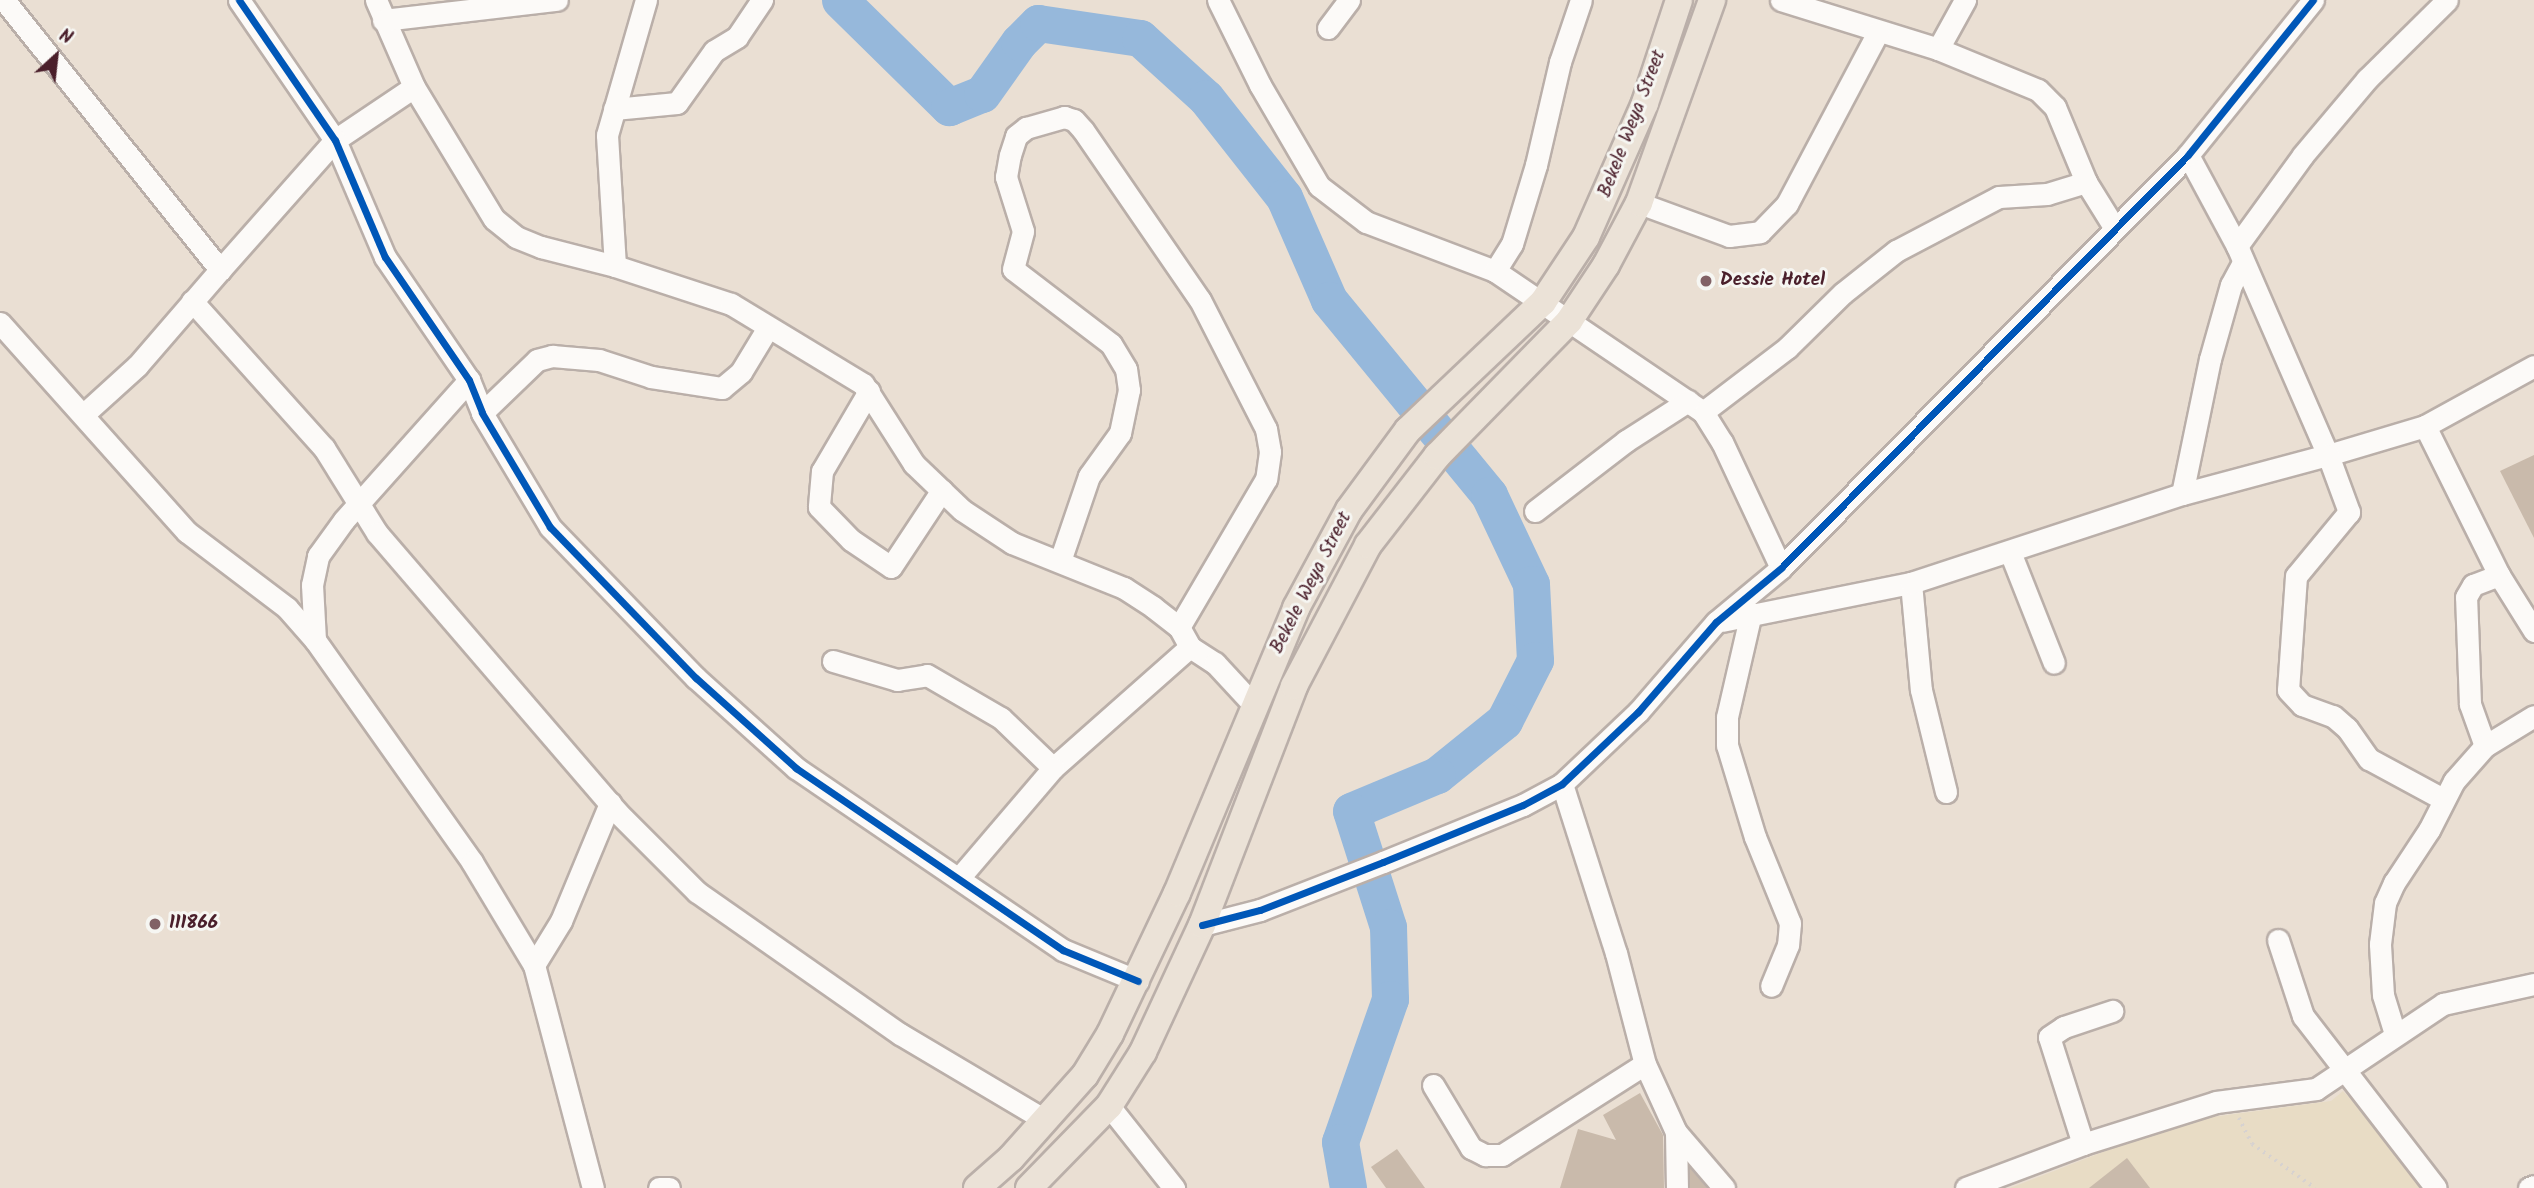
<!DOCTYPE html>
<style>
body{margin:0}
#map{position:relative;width:2534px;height:1188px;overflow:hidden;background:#eadfd3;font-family:Kalam,sans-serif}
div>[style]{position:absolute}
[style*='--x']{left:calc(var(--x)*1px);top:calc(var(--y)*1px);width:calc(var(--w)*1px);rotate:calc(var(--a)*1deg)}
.built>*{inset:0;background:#e8dcc5}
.river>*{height:37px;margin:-18.5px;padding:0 18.5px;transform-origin:18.5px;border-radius:18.5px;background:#96b8db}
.building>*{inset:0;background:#c9baab}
.path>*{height:3.5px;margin-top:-1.75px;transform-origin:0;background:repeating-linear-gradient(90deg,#d7d2d0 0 2px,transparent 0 7px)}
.roads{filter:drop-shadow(2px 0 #baafa9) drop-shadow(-2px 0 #baafa9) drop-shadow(0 2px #baafa9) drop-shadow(0 -2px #baafa9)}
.minor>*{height:21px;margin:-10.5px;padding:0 10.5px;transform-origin:10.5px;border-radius:10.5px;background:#fcfaf8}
.major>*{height:26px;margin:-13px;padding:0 13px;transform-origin:13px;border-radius:13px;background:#ebe2d7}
.cycleway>*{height:7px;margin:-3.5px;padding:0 3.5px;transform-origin:3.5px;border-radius:3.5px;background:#0057b8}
.dots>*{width:19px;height:19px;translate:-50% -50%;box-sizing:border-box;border:4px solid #f6f6f2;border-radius:50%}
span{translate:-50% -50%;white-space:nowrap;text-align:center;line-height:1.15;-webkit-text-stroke:6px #f6f6f2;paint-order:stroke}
.street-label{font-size:19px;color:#4a1f2b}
.poi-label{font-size:19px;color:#4a1f2b;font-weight:700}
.left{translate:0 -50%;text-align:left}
.north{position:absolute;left:21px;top:21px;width:70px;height:70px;-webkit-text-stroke:5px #f6f6f2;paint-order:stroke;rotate:27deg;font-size:19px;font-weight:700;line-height:28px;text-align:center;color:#4a1f2b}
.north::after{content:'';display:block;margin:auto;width:24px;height:32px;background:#4a1f2b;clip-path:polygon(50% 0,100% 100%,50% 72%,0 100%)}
</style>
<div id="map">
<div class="built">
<div style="clip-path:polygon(2343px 1091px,2383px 1135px,2422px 1188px,2010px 1188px,2183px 1121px,2331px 1101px)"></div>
</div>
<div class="river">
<div style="--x:840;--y:0;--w:153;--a:44.5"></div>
<div style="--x:949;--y:107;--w:35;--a:-22"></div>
<div style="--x:982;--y:94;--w:64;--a:-54.6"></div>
<div style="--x:1019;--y:42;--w:27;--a:-45"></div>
<div style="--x:1038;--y:23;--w:103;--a:8.4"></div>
<div style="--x:1140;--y:38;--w:89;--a:42.3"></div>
<div style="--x:1206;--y:98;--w:126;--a:51.8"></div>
<div style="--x:1284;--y:197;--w:112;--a:66.4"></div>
<div style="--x:1329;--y:300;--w:252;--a:50.6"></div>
<div style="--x:1489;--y:495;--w:98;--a:64.7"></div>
<div style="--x:1531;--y:584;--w:76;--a:87"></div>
<div style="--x:1535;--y:660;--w:68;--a:116.9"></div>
<div style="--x:1504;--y:721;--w:86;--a:141.1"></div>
<div style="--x:1437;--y:775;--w:93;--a:157.3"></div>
<div style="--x:1351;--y:811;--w:122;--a:72.3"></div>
<div style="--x:1388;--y:927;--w:72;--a:88.4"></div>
<div style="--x:1390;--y:999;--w:151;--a:109.3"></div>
<div style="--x:1340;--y:1142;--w:47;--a:80.1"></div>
</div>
<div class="building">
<div style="clip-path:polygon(2534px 455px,2534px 538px,2500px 471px)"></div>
<div style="clip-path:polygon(1640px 1093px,1663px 1135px,1664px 1188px,1560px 1188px,1578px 1129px,1616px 1140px,1603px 1115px)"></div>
<div style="clip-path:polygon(1397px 1149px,1425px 1188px,1386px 1188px,1371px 1167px)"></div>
<div style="clip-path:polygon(2127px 1158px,2150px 1188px,2089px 1188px)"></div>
<div style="clip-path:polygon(1690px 1168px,1707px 1188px,1690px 1188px)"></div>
</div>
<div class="path">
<div style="--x:2239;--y:1118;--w:29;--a:63"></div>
<div style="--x:2252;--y:1144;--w:77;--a:34.9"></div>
</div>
<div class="roads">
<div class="minor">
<div style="--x:4;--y:0;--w:346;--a:51.3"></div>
<div style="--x:220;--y:270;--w:174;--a:-48.5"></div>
<div style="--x:335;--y:140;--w:95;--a:-33.9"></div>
<div style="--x:239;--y:0;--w:170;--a:55.6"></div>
<div style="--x:335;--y:140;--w:127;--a:66.9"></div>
<div style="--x:385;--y:257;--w:149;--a:55.7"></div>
<div style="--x:469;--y:380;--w:35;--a:68"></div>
<div style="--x:482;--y:413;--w:133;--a:59.2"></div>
<div style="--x:550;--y:527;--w:210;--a:46"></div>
<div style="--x:696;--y:678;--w:135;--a:42"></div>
<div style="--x:796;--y:768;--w:323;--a:34.3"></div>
<div style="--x:1063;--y:950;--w:81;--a:22.5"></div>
<div style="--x:376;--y:0;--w:95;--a:66.4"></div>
<div style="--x:414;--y:87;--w:154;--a:58.8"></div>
<div style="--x:494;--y:219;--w:28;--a:39"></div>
<div style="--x:516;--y:237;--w:27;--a:22"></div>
<div style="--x:541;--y:247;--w:76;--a:14.4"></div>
<div style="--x:615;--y:266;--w:122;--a:18.1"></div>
<div style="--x:731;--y:304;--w:154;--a:31.2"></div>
<div style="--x:863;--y:384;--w:95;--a:57.5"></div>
<div style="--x:914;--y:464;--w:66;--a:43.8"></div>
<div style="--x:962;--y:510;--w:60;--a:33.4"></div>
<div style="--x:1012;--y:543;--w:121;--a:21.9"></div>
<div style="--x:1124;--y:588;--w:35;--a:33"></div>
<div style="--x:1153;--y:607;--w:33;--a:38"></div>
<div style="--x:1179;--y:627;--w:23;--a:61"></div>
<div style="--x:1190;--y:647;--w:30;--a:33"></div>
<div style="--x:1215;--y:663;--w:56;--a:47.2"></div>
<div style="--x:1218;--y:0;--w:95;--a:63.7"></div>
<div style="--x:1260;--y:85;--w:117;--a:59.7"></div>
<div style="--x:1319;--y:186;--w:59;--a:37.5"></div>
<div style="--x:1366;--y:222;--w:138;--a:20.8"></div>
<div style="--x:1495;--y:271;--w:251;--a:34.1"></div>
<div style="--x:1703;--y:412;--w:36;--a:58"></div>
<div style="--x:1722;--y:442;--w:139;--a:64.9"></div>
<div style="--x:1781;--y:0;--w:164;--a:17.3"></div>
<div style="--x:1938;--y:49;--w:108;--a:22.3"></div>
<div style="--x:2038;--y:90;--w:24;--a:45"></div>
<div style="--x:2055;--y:107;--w:81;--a:67.5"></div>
<div style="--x:2086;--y:182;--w:53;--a:58.1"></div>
<div style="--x:383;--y:20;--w:175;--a:-6.6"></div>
<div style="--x:1328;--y:28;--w:35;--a:-53"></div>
<div style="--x:1938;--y:49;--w:56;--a:-61.1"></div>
<div style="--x:614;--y:109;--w:63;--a:-5.4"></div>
<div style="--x:677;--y:103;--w:64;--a:-54.6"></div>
<div style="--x:714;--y:51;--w:27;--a:-31"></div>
<div style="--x:737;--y:37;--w:45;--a:-56"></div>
<div style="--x:2188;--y:155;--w:103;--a:61.7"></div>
<div style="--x:2237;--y:246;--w:228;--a:66.5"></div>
<div style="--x:2328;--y:455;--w:101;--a:-16.6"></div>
<div style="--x:2425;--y:426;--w:166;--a:63.6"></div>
<div style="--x:2499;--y:575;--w:66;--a:58"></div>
<div style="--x:1639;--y:203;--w:96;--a:20.1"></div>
<div style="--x:1729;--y:236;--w:31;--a:-7"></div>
<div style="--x:1760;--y:232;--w:39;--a:-46"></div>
<div style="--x:1787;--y:204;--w:195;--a:-62.1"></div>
<div style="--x:2237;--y:246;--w:112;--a:-54"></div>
<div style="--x:2303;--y:155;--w:99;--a:-49.9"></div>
<div style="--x:2367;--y:79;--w:112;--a:-44.6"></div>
<div style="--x:615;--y:266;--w:131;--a:-93.5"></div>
<div style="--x:607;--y:135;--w:141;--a:-73.9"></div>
<div style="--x:1495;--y:271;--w:32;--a:-58"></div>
<div style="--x:1512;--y:244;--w:83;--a:-73.1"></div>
<div style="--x:1536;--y:165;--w:106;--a:-76.9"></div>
<div style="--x:1560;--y:62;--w:65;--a:-71.3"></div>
<div style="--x:192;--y:301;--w:198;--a:48.1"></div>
<div style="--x:324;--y:448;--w:100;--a:58.1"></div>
<div style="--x:377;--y:533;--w:368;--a:49.3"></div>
<div style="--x:617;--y:812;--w:113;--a:45"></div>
<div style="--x:697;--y:892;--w:248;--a:35"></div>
<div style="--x:900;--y:1034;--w:169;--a:30.7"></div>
<div style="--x:0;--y:323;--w:280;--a:48.2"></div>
<div style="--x:187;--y:532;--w:126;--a:37.2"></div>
<div style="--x:287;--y:608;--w:43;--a:48.8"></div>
<div style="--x:315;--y:640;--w:272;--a:54.7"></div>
<div style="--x:472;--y:862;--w:120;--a:59"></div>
<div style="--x:534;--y:965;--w:231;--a:75.2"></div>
<div style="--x:869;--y:391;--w:93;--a:120.4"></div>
<div style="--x:822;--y:471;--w:36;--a:95"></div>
<div style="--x:819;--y:507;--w:46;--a:45.9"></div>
<div style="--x:851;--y:540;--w:48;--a:34"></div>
<div style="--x:891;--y:567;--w:92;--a:-56.5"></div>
<div style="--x:1703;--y:412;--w:106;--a:-37.3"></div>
<div style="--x:1787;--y:348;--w:78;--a:-44.5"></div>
<div style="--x:1843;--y:293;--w:68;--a:-38.4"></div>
<div style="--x:1896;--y:251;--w:116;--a:-27.7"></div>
<div style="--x:1999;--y:197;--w:48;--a:-3.6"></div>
<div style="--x:2047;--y:194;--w:41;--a:-17.1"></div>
<div style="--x:482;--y:413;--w:76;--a:-43.9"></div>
<div style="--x:537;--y:360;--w:16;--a:-15"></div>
<div style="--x:552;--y:356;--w:47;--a:4.9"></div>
<div style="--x:599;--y:360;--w:55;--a:18.1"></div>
<div style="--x:651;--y:377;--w:72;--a:8.8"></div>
<div style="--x:722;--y:388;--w:25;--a:-40"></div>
<div style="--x:741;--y:372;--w:50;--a:-58.8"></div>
<div style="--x:84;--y:414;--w:72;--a:-42.2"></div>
<div style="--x:137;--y:366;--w:127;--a:-49.2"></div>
<div style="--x:2425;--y:426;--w:124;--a:-28.8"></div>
<div style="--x:2182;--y:494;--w:138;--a:-78.3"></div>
<div style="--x:2210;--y:359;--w:77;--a:-74.2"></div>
<div style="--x:2231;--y:285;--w:24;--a:-62"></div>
<div style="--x:1535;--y:511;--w:115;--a:-37.6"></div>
<div style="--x:1626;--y:441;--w:74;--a:-32.8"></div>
<div style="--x:2010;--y:552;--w:119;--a:68.4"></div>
<div style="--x:1060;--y:561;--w:90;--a:-71.2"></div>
<div style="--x:1089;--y:476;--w:53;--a:-54.2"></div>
<div style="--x:1120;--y:433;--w:44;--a:-78.2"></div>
<div style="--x:1129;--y:390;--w:21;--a:-98"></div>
<div style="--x:1126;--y:369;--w:29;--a:-121"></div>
<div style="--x:1111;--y:344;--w:123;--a:-142.6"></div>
<div style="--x:1013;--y:269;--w:39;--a:-75"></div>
<div style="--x:1023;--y:231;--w:57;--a:-107.5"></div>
<div style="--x:1006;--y:177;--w:22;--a:-80"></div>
<div style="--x:1010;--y:155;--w:20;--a:-72"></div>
<div style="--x:1016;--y:136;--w:13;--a:-39"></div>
<div style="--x:1026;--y:128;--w:40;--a:-16"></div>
<div style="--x:1064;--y:117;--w:10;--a:17"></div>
<div style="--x:1074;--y:120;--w:13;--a:48"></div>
<div style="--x:1083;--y:130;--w:206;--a:55.5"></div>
<div style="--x:1200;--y:300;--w:145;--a:62.9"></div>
<div style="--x:1266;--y:429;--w:23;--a:80"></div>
<div style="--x:1270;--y:452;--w:27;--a:98"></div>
<div style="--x:1266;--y:479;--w:172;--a:120.4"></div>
<div style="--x:1911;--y:583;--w:107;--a:84.7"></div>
<div style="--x:1921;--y:690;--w:105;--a:76.2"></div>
<div style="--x:1751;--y:613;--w:107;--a:103"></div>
<div style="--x:1727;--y:717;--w:28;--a:90"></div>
<div style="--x:1727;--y:745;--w:96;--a:73.1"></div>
<div style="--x:1755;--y:837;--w:93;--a:67.9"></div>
<div style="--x:1790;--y:923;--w:22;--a:95"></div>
<div style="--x:1788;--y:945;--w:44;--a:112.5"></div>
<div style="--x:1722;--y:621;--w:193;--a:-11.4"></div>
<div style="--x:1911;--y:583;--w:285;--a:-18.2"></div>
<div style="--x:2182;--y:494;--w:151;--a:-15"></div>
<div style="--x:2328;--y:455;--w:61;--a:69.8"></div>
<div style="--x:2349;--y:512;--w:83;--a:129.6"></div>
<div style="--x:2296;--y:576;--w:114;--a:94"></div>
<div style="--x:2288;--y:690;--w:21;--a:47"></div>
<div style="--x:2302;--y:705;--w:33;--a:20"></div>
<div style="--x:2333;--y:716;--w:18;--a:41"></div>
<div style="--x:2347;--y:728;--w:38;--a:55"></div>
<div style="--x:2369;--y:759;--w:84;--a:28.4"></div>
<div style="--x:315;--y:640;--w:55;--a:-93.1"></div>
<div style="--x:312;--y:585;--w:30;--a:-78"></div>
<div style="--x:318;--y:556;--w:44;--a:-54.2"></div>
<div style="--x:344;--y:520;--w:188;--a:-48.2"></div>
<div style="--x:833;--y:661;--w:67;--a:16.5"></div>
<div style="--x:897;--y:680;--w:30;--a:-9"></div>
<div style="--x:927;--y:675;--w:86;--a:30.2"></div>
<div style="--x:1001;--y:718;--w:72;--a:43.9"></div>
<div style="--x:1053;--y:768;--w:183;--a:-41.5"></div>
<div style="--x:2485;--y:746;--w:45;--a:-109.7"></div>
<div style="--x:2470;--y:704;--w:107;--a:-92.1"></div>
<div style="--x:2466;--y:597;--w:14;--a:-60"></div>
<div style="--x:2473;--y:585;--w:28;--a:-21"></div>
<div style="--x:1562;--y:784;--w:177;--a:72.3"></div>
<div style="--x:1616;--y:953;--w:115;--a:75.4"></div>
<div style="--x:1645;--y:1064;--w:75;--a:65.5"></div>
<div style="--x:1676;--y:1132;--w:74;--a:49.4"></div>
<div style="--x:959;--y:878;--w:145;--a:-49.5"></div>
<div style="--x:1202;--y:925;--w:60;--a:-14.5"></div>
<div style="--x:1260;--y:910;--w:132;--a:-21.3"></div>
<div style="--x:1383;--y:862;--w:151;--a:-22.2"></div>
<div style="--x:1523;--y:805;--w:44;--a:-28.3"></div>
<div style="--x:1562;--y:784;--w:105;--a:-43.5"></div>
<div style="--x:1638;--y:712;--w:119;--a:-49.1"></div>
<div style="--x:1716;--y:622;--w:85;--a:-39.7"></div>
<div style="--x:1781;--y:568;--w:580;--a:-45.42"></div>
<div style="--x:2188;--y:155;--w:199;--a:-51.1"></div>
<div style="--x:2278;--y:940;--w:80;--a:71.8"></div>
<div style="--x:2303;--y:1016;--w:217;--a:52.3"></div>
<div style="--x:534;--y:965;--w:52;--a:-58.5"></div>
<div style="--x:561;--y:921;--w:128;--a:-67.4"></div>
<div style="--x:2395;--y:1034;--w:41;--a:-107.1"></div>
<div style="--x:2383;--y:995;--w:51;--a:-93.4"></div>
<div style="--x:2380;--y:944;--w:41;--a:-83"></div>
<div style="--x:2385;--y:903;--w:22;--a:-66"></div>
<div style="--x:2394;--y:883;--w:64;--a:-56.6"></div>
<div style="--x:2429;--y:830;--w:55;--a:-63"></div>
<div style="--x:2454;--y:781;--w:47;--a:-48.5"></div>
<div style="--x:2485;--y:746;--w:57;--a:-31.5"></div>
<div style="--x:1433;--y:1085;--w:74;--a:58.9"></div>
<div style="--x:1471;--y:1148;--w:16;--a:27"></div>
<div style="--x:1485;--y:1155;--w:17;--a:0"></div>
<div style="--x:1502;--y:1155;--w:169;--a:-32.5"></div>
<div style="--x:1109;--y:1106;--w:105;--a:51.6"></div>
<div style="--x:1676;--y:1132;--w:56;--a:89"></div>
<div style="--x:2083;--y:1144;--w:112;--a:-107.6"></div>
<div style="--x:2049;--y:1037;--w:18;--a:-34"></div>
<div style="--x:2064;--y:1027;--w:51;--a:-18.4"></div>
<div style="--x:659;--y:1188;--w:10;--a:0"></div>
<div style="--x:1966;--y:1188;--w:125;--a:-20.6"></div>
<div style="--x:2083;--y:1144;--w:139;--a:-17.5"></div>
<div style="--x:2216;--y:1102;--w:101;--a:-7.4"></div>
<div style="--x:2316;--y:1089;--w:153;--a:-33.8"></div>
<div style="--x:2443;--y:1004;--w:93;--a:-12.4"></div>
<div style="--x:2529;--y:1188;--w:5;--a:-22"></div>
</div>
<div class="major">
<div style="--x:977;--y:1188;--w:45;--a:-41.4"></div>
<div style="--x:1011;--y:1158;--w:111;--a:-48.3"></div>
<div style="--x:1085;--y:1075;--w:48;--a:-58.6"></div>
<div style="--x:1110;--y:1034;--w:156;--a:-64.6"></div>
<div style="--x:1177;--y:893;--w:309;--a:-67.3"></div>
<div style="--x:1296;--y:608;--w:111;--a:-61.6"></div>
<div style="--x:1349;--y:510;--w:99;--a:-53.6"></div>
<div style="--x:1408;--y:430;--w:186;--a:-43.5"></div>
<div style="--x:1543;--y:302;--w:78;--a:-56.5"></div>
<div style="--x:1586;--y:237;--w:146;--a:-66.2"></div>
<div style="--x:1645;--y:103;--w:108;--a:-71.7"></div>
<div style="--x:1029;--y:1188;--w:115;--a:-45.7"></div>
<div style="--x:1109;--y:1106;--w:64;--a:-57.8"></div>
<div style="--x:1143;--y:1052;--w:140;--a:-65.1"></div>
<div style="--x:1202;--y:925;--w:256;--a:-68.9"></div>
<div style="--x:1294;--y:686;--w:159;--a:-62.3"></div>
<div style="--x:1368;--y:545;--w:113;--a:-52.2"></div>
<div style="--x:1437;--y:456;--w:189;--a:-45.6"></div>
<div style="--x:1569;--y:321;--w:67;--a:-56.5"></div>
<div style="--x:1606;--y:265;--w:70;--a:-62"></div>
<div style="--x:1639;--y:203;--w:216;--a:-70.2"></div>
</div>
</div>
<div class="cycleway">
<div style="--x:239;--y:0;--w:170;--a:55.6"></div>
<div style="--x:335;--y:140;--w:127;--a:66.9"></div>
<div style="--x:385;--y:257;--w:149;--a:55.7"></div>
<div style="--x:469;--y:380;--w:35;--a:68"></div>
<div style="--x:482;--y:413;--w:133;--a:59.2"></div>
<div style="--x:550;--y:527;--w:210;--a:46"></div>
<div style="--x:696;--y:678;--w:135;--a:42"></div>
<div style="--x:796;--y:768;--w:323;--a:34.3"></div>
<div style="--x:1063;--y:950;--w:81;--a:22.5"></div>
<div style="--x:1202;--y:925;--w:60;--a:-14.5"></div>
<div style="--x:1260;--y:910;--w:132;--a:-21.3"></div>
<div style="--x:1383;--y:862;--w:151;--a:-22.2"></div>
<div style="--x:1523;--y:805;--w:44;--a:-28.3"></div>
<div style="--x:1562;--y:784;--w:105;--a:-43.5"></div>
<div style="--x:1638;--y:712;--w:119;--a:-49.1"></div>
<div style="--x:1716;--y:622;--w:85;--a:-39.7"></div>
<div style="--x:1781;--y:568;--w:580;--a:-45.42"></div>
<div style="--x:2188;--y:155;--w:199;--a:-51.1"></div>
</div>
<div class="dots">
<div style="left:1706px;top:281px;background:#826266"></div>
<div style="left:155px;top:924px;background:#826266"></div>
</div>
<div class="street-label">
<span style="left:1633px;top:124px;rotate:-69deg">Bekele Weya Street</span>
<span style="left:1312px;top:583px;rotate:-63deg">Bekele Weya Street</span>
</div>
<div class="poi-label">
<span class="left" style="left:1720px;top:281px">Dessie Hotel</span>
<span class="left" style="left:169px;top:924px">111866</span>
</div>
<div class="north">N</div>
</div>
